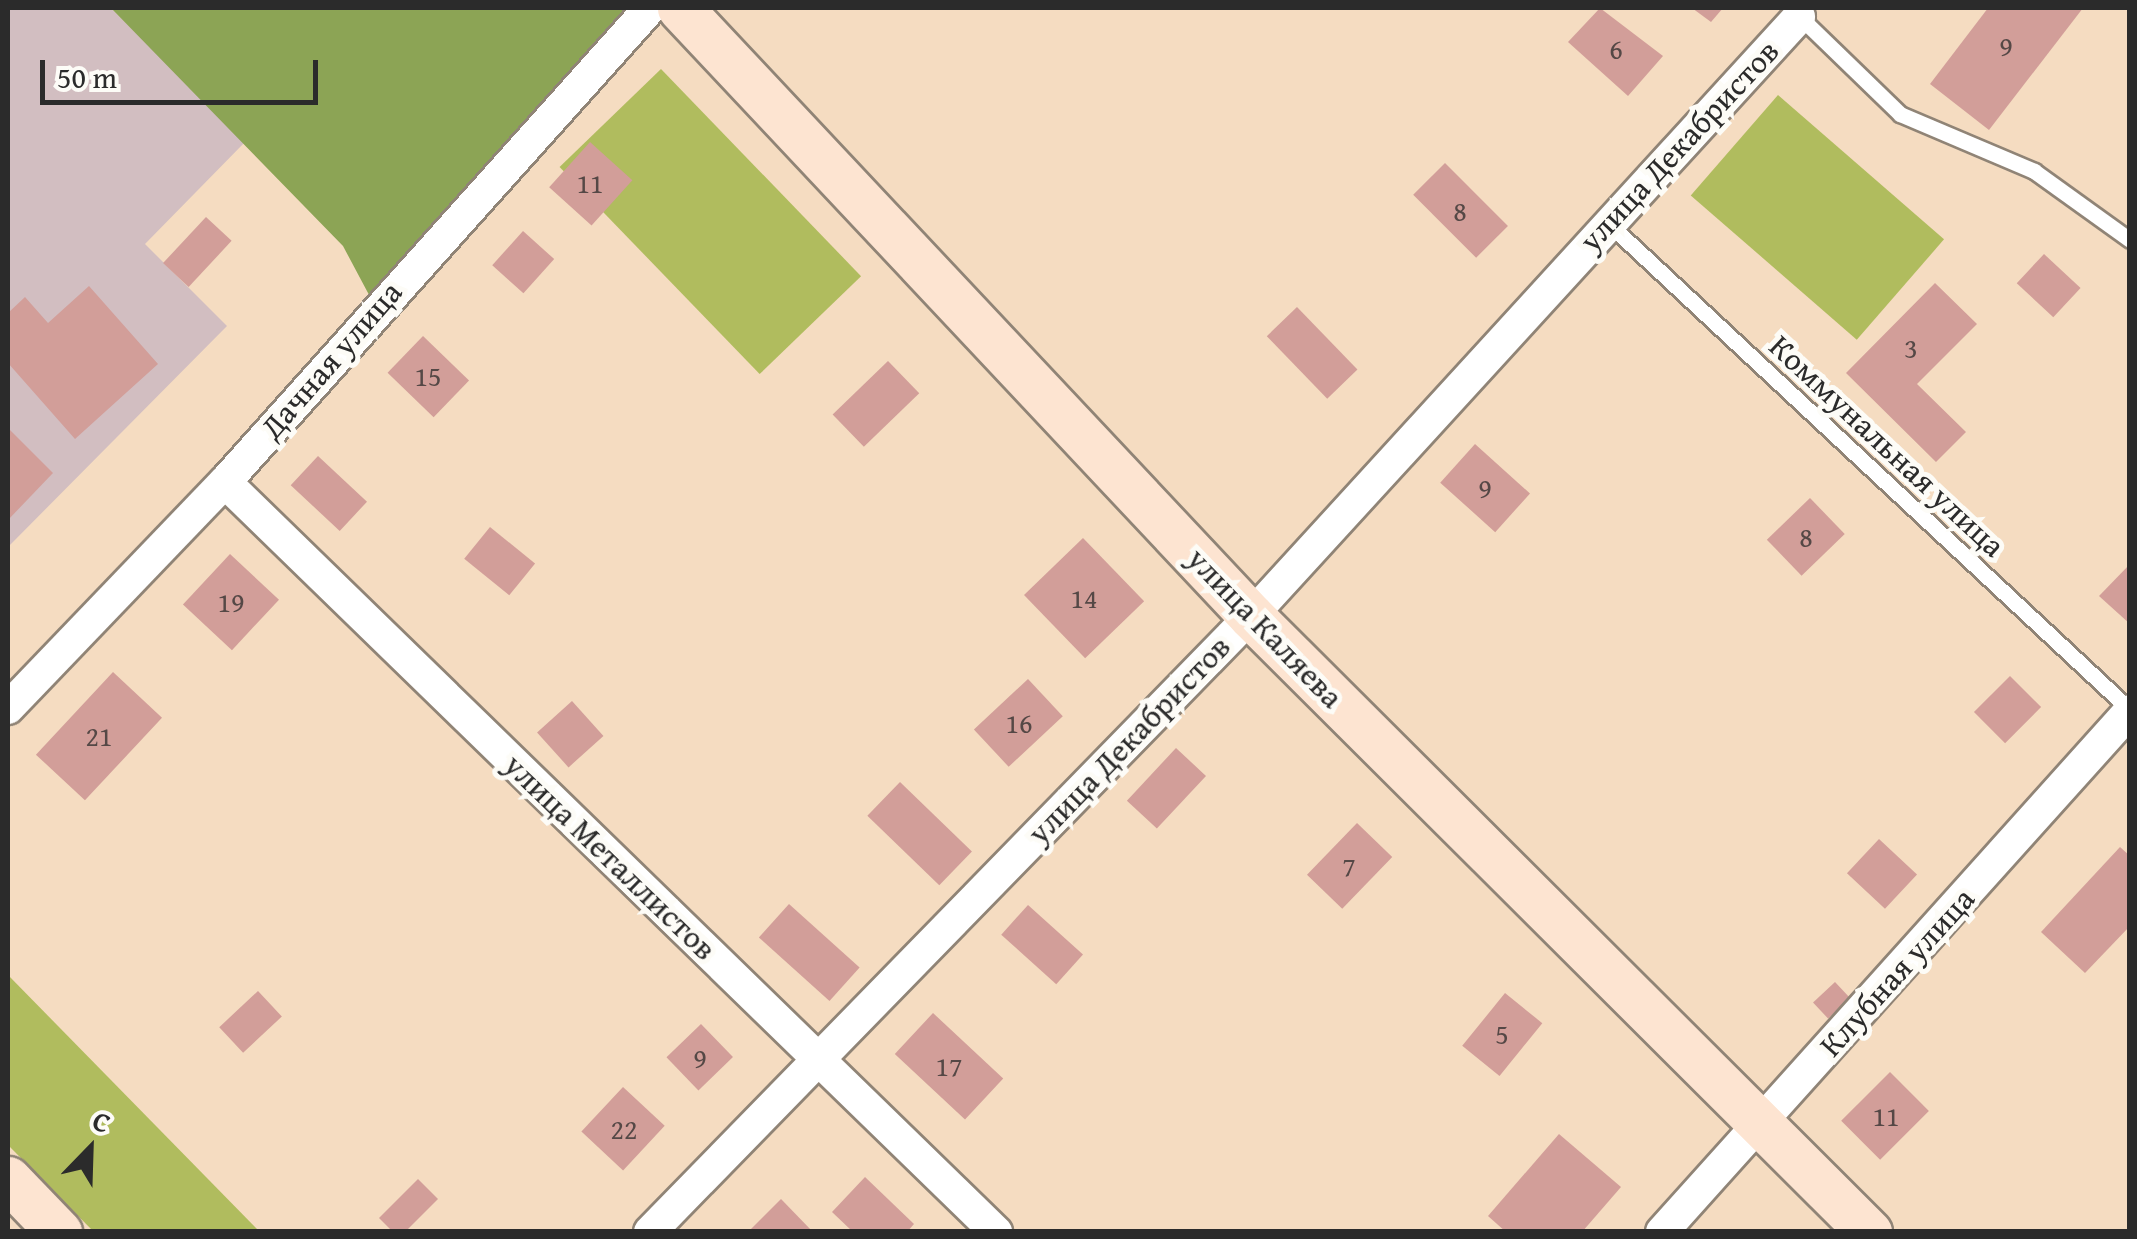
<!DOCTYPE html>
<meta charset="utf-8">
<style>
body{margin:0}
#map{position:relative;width:2137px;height:1239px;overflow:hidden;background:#f5dcc1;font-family:"Gentium Book Plus",serif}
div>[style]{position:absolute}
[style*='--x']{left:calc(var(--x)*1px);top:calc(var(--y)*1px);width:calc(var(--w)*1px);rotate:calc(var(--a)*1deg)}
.industrial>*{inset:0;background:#d2bec1}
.green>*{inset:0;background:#b0bc5e;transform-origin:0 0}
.forest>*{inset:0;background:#8ca455}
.building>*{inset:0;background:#d29e99;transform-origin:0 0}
.roads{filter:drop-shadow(2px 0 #908476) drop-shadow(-2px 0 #908476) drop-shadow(0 2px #908476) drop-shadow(0 -2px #908476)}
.lane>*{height:15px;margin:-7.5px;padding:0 7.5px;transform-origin:7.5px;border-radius:7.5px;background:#fff}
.street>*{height:32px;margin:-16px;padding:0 16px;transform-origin:16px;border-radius:16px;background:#fff}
.secondary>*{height:45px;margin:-22.5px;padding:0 22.5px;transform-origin:22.5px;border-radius:22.5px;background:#fde4d1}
span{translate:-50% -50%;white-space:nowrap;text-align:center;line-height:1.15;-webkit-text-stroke:10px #fdfcf7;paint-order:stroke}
.number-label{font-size:28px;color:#554846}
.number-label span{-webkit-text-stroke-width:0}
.street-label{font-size:32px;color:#2b2b2b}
.frame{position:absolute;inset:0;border:10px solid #2b2b2b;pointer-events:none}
.north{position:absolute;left:40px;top:1099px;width:100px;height:100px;-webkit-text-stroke:8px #fdfcf7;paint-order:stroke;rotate:23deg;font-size:28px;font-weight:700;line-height:40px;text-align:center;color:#2b2b2b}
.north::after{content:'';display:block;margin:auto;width:35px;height:45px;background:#2b2b2b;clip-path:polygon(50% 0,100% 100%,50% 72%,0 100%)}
.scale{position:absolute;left:40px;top:60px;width:278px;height:45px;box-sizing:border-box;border:5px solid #2b2b2b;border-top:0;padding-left:12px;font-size:30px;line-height:35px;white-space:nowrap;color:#2b2b2b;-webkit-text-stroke:8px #fdfcf7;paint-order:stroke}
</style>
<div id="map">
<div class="industrial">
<div style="clip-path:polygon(8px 8px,111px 8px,246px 141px,145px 244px,227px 326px,8px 547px)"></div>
</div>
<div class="green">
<div style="left:661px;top:69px;width:288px;height:141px;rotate:46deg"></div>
<div style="left:1778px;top:95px;width:220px;height:133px;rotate:41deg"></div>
<div style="clip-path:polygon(8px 975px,259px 1231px,93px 1231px,8px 1145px)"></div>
</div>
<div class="forest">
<div style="clip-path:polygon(111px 8px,650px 8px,376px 308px,343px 246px)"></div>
</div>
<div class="building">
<div style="clip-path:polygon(1600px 8px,1663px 56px,1628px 96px,1568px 42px)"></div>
<div style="clip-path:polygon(1692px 8px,1723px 8px,1711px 22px)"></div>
<div style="clip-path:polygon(1988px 8px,2083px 8px,1989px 130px,1930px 84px)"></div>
<div style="left:590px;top:142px;width:57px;height:61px;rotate:42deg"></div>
<div style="left:1445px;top:163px;width:89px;height:45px;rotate:45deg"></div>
<div style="left:206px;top:217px;width:35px;height:63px;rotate:43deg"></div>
<div style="left:523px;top:231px;width:42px;height:46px;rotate:42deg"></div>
<div style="left:2044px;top:254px;width:50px;height:40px;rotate:43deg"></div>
<div style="clip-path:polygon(1935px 283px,1977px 324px,1917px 384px,1966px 432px,1936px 462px,1846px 373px)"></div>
<div style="clip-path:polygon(89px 286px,158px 364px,75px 439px,8px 363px,8px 313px,25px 297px,48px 323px)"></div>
<div style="left:1297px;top:307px;width:87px;height:42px;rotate:46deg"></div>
<div style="left:423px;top:336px;width:64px;height:51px;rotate:44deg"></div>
<div style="left:888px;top:361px;width:45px;height:77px;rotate:46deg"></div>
<div style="clip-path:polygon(8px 428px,53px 473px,8px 520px)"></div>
<div style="left:1475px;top:444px;width:74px;height:52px;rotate:42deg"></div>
<div style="left:318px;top:456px;width:67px;height:40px;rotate:43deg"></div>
<div style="left:1810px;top:498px;width:50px;height:60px;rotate:46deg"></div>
<div style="left:490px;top:527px;width:58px;height:41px;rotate:39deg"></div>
<div style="left:1083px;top:538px;width:88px;height:82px;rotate:46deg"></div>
<div style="left:230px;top:554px;width:67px;height:69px;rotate:43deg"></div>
<div style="clip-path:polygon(2130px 564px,2130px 624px,2099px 596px)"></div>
<div style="left:113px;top:672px;width:67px;height:113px;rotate:43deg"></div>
<div style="left:2010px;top:676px;width:44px;height:51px;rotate:45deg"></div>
<div style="left:1028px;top:679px;width:51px;height:74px;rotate:47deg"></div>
<div style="left:572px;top:701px;width:47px;height:47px;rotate:48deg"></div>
<div style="left:1176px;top:748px;width:41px;height:72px;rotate:43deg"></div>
<div style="left:900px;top:782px;width:100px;height:47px;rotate:44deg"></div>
<div style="left:1357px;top:823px;width:49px;height:72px;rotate:44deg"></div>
<div style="left:1879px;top:839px;width:52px;height:47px;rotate:43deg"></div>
<div style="clip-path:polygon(2120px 847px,2130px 856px,2130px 926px,2085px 973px,2041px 932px)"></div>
<div style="left:789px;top:904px;width:95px;height:45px;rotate:42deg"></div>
<div style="left:1028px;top:905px;width:74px;height:40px;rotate:42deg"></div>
<div style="left:1835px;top:982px;width:22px;height:30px;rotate:47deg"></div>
<div style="left:258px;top:991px;width:35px;height:53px;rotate:47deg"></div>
<div style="left:1505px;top:993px;width:48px;height:68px;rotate:39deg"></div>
<div style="left:933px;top:1013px;width:96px;height:56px;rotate:43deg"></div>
<div style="left:701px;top:1024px;width:46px;height:48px;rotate:46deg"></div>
<div style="left:1890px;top:1072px;width:55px;height:69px;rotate:45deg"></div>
<div style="left:623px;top:1087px;width:57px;height:61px;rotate:43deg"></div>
<div style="clip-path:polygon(1559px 1134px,1621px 1187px,1582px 1232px,1506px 1232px,1488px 1216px)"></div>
<div style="clip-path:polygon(865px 1177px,914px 1224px,907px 1232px,853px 1232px,832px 1212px)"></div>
<div style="clip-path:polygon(418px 1179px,438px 1199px,405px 1232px,393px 1232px,379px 1218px)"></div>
<div style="clip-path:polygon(781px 1199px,813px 1232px,748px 1232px)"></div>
</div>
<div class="roads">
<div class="lane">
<div style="--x:1799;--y:16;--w:141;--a:44.1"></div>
<div style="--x:1900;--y:114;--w:146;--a:23"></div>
<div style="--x:2034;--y:171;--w:118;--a:35.7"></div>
<div style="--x:1608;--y:223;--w:714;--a:43.01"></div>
</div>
<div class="street">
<div style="--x:225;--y:482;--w:1076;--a:44.21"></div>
<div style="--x:8;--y:708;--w:313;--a:-46.2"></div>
<div style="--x:225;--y:482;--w:637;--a:-48.12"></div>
<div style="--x:650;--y:1232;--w:861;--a:-45.71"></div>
<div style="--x:1251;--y:616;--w:812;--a:-47.55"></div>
<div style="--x:1662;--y:1232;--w:700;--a:-48.07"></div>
</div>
<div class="secondary">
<div style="--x:680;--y:8;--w:834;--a:46.8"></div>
<div style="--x:1251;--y:616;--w:873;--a:44.91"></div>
<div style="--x:8;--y:1179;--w:74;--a:46.1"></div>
</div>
</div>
<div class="number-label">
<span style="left:2006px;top:46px">9</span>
<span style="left:1616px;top:49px">6</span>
<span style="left:590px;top:183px">11</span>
<span style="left:1460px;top:211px">8</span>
<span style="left:1911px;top:348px">3</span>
<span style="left:428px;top:376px">15</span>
<span style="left:1485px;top:488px">9</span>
<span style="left:1806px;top:537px">8</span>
<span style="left:1084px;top:598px">14</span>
<span style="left:231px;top:602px">19</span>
<span style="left:1019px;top:723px">16</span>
<span style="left:99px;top:736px">21</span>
<span style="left:1349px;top:866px">7</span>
<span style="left:1502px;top:1034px">5</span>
<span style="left:700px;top:1058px">9</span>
<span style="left:949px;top:1066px">17</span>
<span style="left:1886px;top:1116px">11</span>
<span style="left:624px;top:1129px">22</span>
</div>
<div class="street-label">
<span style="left:1679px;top:146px;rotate:-47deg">улица Декабристов</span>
<span style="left:331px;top:360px;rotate:-49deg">Дачная улица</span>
<span style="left:1887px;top:446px;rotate:43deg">Коммунальная улица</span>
<span style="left:1265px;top:628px;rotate:46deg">улица Каляева</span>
<span style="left:1129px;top:740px;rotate:-46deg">улица Декабристов</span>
<span style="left:610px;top:857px;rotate:44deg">улица Металлистов</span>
<span style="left:1897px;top:972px;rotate:-48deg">Клубная улица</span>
</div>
<div class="frame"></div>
<div class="north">С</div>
<div class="scale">50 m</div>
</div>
